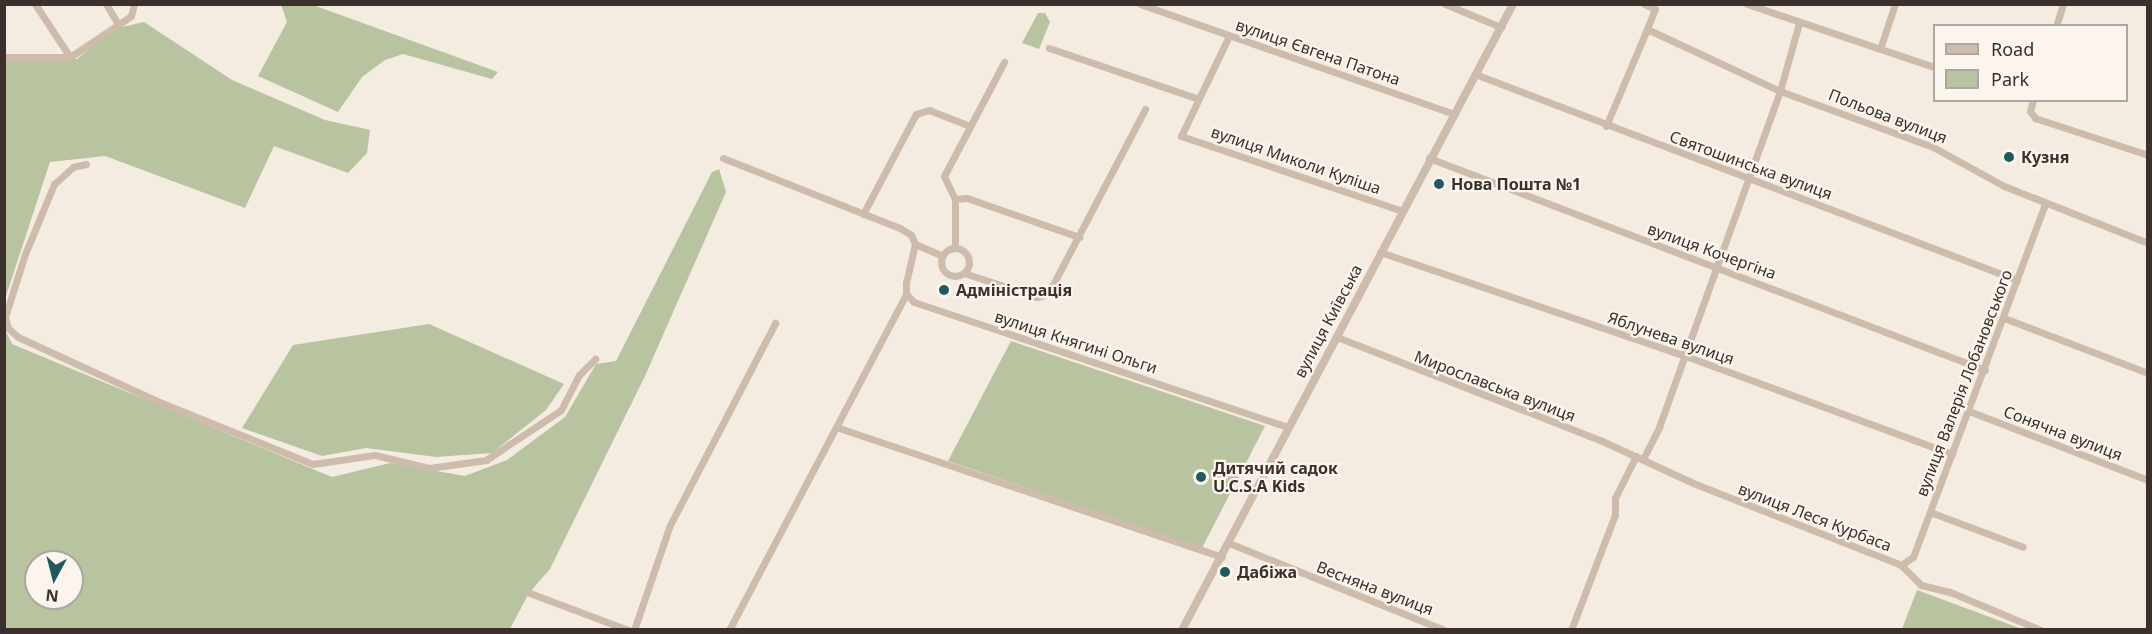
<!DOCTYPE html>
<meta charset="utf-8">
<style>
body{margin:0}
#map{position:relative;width:2152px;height:634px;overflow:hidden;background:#f4ebe1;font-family:"Noto Sans",sans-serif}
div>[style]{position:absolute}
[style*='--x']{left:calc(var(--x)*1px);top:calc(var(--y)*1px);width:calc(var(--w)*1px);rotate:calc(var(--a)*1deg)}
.green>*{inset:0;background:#b8c4a0}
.minor>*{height:7px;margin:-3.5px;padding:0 3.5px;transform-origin:3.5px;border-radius:3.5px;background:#cdbbac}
.minor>.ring{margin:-3.5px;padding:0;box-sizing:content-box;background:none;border:7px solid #cdbbac;border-radius:50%}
.tertiary>*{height:8px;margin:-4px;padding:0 4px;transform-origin:4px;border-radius:4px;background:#cdbbac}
.dots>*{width:16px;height:16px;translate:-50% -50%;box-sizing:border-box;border:3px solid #fbf5ee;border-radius:50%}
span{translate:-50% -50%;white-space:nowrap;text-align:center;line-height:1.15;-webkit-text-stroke:4.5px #fbf5ee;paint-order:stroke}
.street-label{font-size:16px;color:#3b302b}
.poi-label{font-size:16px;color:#3b302b;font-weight:700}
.left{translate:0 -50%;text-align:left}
.frame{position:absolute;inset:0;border:6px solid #3b302b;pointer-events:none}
.legend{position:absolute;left:1933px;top:24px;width:195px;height:78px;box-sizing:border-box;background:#fbf5ee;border:2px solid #aea6a0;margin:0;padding:8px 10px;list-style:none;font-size:18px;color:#3b302b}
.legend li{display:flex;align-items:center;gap:12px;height:30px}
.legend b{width:30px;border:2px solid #aea6a0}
.north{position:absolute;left:24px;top:550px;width:60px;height:60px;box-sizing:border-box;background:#fbf5ee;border:2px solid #aea6a0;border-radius:50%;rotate:187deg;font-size:16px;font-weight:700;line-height:24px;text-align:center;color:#3b302b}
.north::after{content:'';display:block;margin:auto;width:21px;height:27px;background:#1f5a5e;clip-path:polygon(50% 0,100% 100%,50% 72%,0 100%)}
</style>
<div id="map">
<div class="green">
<div style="clip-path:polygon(281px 4px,313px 5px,498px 72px,492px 79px,403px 54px,385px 60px,362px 77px,338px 112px,258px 76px,287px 22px)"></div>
<div style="clip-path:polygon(1038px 13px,1045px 13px,1050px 22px,1039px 49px,1022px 43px)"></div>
<div style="clip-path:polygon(144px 22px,232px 80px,325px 120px,370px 130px,367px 153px,348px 173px,274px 146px,245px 208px,105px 156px,50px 162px,5px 299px,5px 56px,77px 59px,113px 29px)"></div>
<div style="clip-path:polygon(evenodd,719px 169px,726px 192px,645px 376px,550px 569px,529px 593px,510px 629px,5px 629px,4px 327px,12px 344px,332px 477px,390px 463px,465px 476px,507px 460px,565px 417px,596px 364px,616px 361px,712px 172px,719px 169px,36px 562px,72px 562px,72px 598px,36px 598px,36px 562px)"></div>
<div style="clip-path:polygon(429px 324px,564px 384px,546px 410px,492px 453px,436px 457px,366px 448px,322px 456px,242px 428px,293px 345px)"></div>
<div style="clip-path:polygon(1011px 341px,1265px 426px,1202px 548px,948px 461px)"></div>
<div style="clip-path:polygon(1917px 590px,2022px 629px,1902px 629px)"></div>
</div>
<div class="minor">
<div style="--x:35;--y:4;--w:64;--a:56.6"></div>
<div style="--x:106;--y:4;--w:21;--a:59"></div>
<div style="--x:1140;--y:4;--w:333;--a:19.3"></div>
<div style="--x:1445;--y:4;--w:61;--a:22.3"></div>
<div style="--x:1644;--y:4;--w:12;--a:24"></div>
<div style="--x:1655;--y:9;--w:22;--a:112"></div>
<div style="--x:1647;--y:29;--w:147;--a:25"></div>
<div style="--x:1780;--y:91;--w:163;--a:20.1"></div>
<div style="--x:1933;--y:147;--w:81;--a:28.8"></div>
<div style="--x:2004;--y:186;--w:155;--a:21.6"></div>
<div style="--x:1747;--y:4;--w:197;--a:18.6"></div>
<div style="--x:2056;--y:26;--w:23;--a:-72"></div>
<div style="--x:1229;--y:36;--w:111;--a:115.6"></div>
<div style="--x:1181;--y:136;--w:233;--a:18.7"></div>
<div style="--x:1049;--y:48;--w:158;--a:18.8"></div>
<div style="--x:1880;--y:49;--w:47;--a:-71.6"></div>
<div style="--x:4;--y:57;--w:66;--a:0"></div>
<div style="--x:70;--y:57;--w:73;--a:-33.9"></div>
<div style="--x:131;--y:16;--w:12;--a:-76"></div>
<div style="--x:1475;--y:74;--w:580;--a:20.81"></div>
<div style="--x:2033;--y:100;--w:11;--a:105"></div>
<div style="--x:2030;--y:111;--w:9;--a:54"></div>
<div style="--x:2035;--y:118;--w:119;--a:18.1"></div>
<div style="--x:1606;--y:126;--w:105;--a:-67.1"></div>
<div style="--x:723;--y:158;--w:190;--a:21.6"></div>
<div style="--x:900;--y:228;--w:13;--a:32"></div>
<div style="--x:911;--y:235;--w:10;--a:66"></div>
<div style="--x:915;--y:244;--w:30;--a:23"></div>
<div style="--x:1429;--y:158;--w:595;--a:20.87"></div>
<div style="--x:86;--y:164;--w:13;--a:167"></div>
<div style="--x:73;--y:167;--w:25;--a:138"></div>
<div style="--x:54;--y:184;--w:76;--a:112.5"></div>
<div style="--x:25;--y:254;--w:66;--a:107.6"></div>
<div style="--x:5;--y:317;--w:11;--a:75"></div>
<div style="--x:8;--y:328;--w:13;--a:42"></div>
<div style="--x:18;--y:337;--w:153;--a:24.7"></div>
<div style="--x:157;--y:401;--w:168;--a:22"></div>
<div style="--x:313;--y:464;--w:63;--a:-8.3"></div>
<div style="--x:375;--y:455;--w:56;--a:13.5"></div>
<div style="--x:429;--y:468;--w:58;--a:-8"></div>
<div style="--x:486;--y:460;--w:90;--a:-33.7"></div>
<div style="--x:561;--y:410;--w:39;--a:-63"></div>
<div style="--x:579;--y:375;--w:23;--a:-45"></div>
<div style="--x:955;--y:199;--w:12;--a:-5"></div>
<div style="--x:967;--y:198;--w:119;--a:19.2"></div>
<div style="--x:863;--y:214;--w:113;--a:-62.1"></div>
<div style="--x:916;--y:114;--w:14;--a:-17"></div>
<div style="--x:929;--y:110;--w:44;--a:21.3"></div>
<div style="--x:915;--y:244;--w:40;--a:103"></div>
<div style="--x:906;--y:283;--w:11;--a:90"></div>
<div style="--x:906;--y:294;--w:11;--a:45"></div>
<div style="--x:914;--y:302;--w:394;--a:18.5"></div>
<div style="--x:955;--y:248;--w:49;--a:-90"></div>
<div style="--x:955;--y:199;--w:25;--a:-116"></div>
<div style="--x:944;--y:176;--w:129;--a:-62.2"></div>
<div class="ring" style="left:941px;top:248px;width:21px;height:21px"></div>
<div style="--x:1380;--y:252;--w:320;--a:18.8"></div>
<div style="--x:1683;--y:355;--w:287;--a:20.2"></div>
<div style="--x:964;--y:273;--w:77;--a:18.2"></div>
<div style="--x:1037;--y:297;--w:11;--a:-15"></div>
<div style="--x:1048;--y:294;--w:209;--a:-62.3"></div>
<div style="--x:2004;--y:318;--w:154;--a:20.9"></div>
<div style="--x:1337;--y:337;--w:282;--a:21.4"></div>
<div style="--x:1600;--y:440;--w:102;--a:24.8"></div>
<div style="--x:1693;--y:483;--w:224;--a:21.5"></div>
<div style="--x:1901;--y:565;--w:28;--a:45"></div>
<div style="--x:1921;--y:585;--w:30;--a:14"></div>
<div style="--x:1950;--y:592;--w:99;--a:22.7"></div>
<div style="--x:1969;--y:411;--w:192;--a:21.1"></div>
<div style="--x:839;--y:428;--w:404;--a:18.6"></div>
<div style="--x:1643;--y:459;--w:36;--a:-63"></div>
<div style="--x:1659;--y:427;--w:357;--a:-70.2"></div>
<div style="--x:1780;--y:91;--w:71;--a:-74.4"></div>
<div style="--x:1930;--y:512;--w:99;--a:20.6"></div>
<div style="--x:1229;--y:543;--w:232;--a:22"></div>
<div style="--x:1901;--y:565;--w:14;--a:-34"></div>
<div style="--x:1913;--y:557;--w:377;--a:-69.5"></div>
<div style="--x:527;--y:592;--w:108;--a:20.6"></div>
<div style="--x:634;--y:630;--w:111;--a:-71.1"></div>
<div style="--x:670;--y:525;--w:228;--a:-62.5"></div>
<div style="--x:729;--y:630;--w:380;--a:-62.2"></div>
<div style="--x:1571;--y:630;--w:123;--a:-69.1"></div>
<div style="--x:1615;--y:515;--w:17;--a:-90"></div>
<div style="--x:1615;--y:498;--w:47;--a:-63.4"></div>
</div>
<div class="tertiary">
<div style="--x:1182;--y:630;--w:708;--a:-62.13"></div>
</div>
<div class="dots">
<div style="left:2009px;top:157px;background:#1f5a5e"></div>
<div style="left:1439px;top:184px;background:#1f5a5e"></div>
<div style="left:944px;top:290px;background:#1f5a5e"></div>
<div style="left:1201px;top:477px;background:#1f5a5e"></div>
<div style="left:1225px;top:572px;background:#1f5a5e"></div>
</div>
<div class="street-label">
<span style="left:1318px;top:52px;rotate:19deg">вулиця Євгена Патона</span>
<span style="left:1888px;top:116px;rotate:21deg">Польова вулиця</span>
<span style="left:1296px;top:160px;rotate:19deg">вулиця Миколи Куліша</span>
<span style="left:1751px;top:165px;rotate:20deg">Святошинська вулиця</span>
<span style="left:1712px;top:251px;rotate:20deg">вулиця Кочергіна</span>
<span style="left:1328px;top:321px;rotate:-62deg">вулиця Київська</span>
<span style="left:1671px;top:338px;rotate:19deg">Яблунева вулиця</span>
<span style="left:1076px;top:342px;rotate:18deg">вулиця Княгині Ольги</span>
<span style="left:1964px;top:383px;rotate:-69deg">вулиця Валерія Лобановського</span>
<span style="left:1495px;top:386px;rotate:21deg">Мирославська вулиця</span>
<span style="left:2063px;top:433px;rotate:21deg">Сонячна вулиця</span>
<span style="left:1815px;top:517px;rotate:21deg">вулиця Леся Курбаса</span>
<span style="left:1375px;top:588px;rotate:21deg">Весняна вулиця</span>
</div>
<div class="poi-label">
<span class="left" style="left:2021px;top:157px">Кузня</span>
<span class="left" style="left:1451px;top:184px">Нова Пошта №1</span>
<span class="left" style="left:956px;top:290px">Адміністрація</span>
<span class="left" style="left:1213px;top:477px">Дитячий садок<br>U.C.S.A Kids</span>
<span class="left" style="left:1237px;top:572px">Дабіжа</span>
</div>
<div class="frame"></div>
<ul class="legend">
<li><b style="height:8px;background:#cdbbac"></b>Road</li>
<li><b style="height:16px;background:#b8c4a0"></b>Park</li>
</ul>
<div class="north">N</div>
</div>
